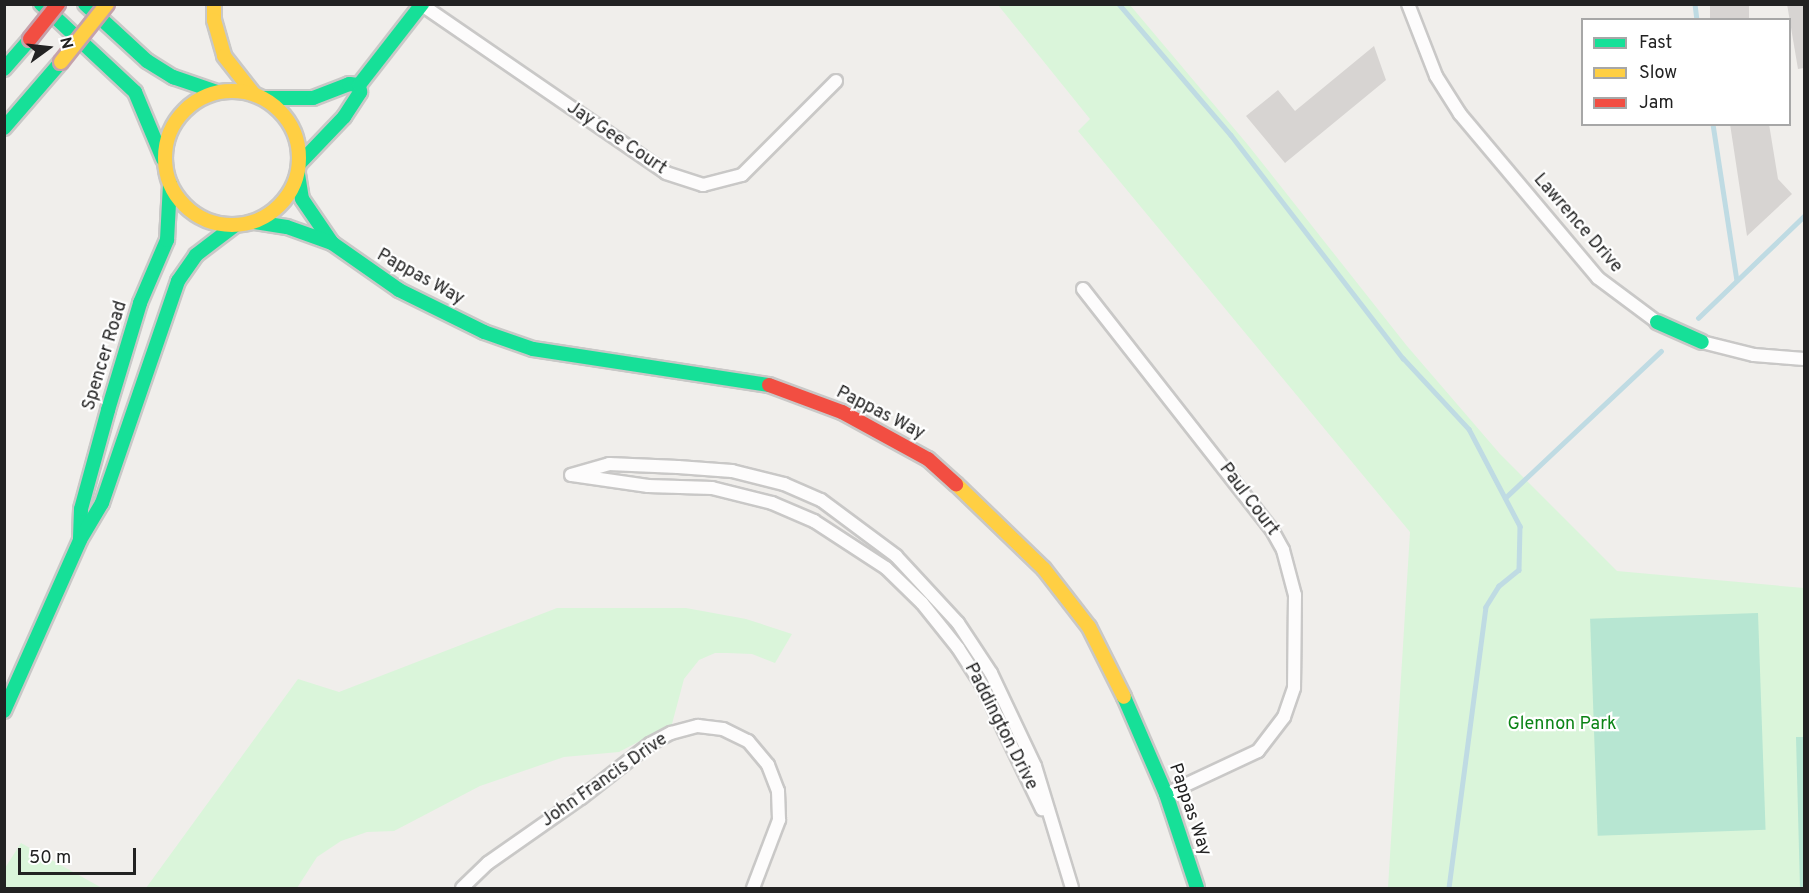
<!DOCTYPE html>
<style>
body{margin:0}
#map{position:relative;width:1809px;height:893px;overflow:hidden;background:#f0eeeb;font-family:Overpass,sans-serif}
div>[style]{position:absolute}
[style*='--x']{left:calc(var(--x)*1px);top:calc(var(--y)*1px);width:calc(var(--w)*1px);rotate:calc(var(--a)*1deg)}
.park>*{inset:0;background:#daf5da}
.pitch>*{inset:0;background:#b7e6d2;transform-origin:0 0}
.stream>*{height:4.5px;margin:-2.25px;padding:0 2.25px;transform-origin:2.25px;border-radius:2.25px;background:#bfdbe3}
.building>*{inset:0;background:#d7d4d2;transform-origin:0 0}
.roads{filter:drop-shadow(2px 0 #c9c8c7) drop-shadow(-2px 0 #c9c8c7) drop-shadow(0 2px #c9c8c7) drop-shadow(0 -2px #c9c8c7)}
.street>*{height:12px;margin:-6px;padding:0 6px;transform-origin:6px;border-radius:6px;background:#fdfcfc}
.fast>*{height:14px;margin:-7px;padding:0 7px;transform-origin:7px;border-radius:7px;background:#16e098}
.slow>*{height:14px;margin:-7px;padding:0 7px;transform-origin:7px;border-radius:7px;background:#ffcf43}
.slow>.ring{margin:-7px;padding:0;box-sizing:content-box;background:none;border:14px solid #ffcf43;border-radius:50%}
.jam>*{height:14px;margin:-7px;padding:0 7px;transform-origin:7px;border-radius:7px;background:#f24e42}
.bridges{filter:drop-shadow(2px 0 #c5a2ac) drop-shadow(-2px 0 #c5a2ac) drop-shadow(0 2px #c5a2ac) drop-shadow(0 -2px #c5a2ac)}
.slow-bridge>*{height:14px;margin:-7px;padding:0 7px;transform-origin:7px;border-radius:7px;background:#ffcf43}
.jam-bridge>*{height:14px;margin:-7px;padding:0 7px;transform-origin:7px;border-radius:7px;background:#f24e42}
span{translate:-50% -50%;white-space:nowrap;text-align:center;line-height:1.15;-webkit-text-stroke:4.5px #fff;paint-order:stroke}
.street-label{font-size:18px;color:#222}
.park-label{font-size:18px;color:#0c8416}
.frame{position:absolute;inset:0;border:6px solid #222;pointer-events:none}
.legend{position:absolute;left:1581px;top:18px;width:210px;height:108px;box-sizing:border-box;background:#fff;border:2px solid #a7a7a7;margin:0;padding:8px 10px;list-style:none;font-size:18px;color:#222}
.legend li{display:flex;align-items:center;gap:12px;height:30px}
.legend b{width:30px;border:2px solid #a7a7a7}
.north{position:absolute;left:18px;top:18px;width:60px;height:60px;-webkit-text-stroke:4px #fff;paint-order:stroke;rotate:75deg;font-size:16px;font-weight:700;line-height:24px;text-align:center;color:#222}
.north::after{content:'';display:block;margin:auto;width:21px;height:27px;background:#222;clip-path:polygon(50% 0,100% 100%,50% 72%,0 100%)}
.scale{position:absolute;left:18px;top:848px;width:118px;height:27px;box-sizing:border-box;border:3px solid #222;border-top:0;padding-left:8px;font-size:18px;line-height:21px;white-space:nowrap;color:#222;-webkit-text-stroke:4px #fff;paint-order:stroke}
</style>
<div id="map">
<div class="park">
<div style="clip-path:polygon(998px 5px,1130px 5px,1248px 145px,1407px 346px,1500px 454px,1617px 571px,1804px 588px,1804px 888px,1388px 888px,1410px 532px,1078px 131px,1090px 119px)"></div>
<div style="clip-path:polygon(557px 608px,686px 608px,746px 619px,792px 634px,775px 663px,752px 654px,727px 653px,715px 653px,699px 660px,684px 679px,672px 724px,619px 752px,564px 757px,480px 786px,394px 831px,367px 832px,341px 841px,317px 857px,297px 888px,146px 888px,298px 679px,339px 692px)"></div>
<div style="clip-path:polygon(21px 843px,102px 888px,5px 888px,5px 868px)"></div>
</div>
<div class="pitch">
<div style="left:1758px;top:613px;width:217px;height:168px;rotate:88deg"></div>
<div style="clip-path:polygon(1796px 737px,1804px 737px,1804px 888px,1800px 888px)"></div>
</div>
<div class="stream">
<div style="--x:1119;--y:4;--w:172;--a:49.5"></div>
<div style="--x:1231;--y:135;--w:282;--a:52.4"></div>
<div style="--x:1403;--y:358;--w:97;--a:47.1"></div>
<div style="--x:1469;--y:429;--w:110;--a:62.3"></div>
<div style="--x:1520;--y:526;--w:44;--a:91.3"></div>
<div style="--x:1519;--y:570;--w:26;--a:141"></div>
<div style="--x:1499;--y:586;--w:25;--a:122"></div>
<div style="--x:1486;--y:607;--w:283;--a:97.5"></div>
<div style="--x:1695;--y:4;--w:16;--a:83"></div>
<div style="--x:1713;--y:124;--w:158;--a:81.3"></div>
<div style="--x:1698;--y:318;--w:147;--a:-43.9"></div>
<div style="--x:1505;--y:498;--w:214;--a:-43.3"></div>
</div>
<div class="building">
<div style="left:1710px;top:4px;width:39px;height:16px"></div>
<div style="clip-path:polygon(1787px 4px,1804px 4px,1804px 68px,1798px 69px)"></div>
<div style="clip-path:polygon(1374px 46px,1386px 80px,1285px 163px,1246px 116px,1278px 90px,1295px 111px)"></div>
<div style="clip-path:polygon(1730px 124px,1769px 124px,1778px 179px,1792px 194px,1747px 236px)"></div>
</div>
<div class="roads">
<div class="street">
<div style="--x:1408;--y:4;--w:77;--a:68.7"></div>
<div style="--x:1436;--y:76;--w:45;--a:57.7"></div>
<div style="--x:1460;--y:114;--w:214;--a:49.9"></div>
<div style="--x:1598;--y:278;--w:74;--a:36.7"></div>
<div style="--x:422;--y:5;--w:296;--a:34.5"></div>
<div style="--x:666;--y:173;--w:39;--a:18"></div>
<div style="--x:703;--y:185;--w:40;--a:-14.4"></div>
<div style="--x:742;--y:175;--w:133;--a:-45"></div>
<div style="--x:1083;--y:289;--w:306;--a:51.9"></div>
<div style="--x:1272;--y:530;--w:23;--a:61"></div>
<div style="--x:1283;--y:550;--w:47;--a:75.1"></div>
<div style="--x:1295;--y:595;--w:93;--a:90.6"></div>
<div style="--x:1294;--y:688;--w:31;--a:109"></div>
<div style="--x:1284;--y:717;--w:43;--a:127.4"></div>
<div style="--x:1258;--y:751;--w:102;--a:154.9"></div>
<div style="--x:1702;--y:342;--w:54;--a:14"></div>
<div style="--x:1754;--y:355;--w:50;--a:4.6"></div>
<div style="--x:571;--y:475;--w:40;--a:-16"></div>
<div style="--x:609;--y:464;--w:69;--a:2.5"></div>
<div style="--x:678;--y:467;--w:54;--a:4.2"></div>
<div style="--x:732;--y:471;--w:54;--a:14"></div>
<div style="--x:784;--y:484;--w:40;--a:23.4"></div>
<div style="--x:821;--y:500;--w:94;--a:36.7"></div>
<div style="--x:896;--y:556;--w:91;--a:47.2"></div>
<div style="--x:958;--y:623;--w:60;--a:56.6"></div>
<div style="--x:991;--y:673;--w:103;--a:64.7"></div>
<div style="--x:1035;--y:766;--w:127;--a:73.1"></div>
<div style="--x:572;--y:475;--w:77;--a:8.2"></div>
<div style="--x:648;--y:486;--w:64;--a:1.8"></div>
<div style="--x:712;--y:488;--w:62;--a:14"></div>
<div style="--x:772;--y:503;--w:46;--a:23.2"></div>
<div style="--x:814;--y:521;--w:86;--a:33.1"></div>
<div style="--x:886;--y:568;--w:50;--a:44.2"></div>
<div style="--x:922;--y:603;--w:58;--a:51.3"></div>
<div style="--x:958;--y:648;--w:44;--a:57"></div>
<div style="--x:982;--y:685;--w:138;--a:64.2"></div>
<div style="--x:462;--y:888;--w:36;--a:-44"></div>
<div style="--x:488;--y:863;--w:113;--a:-35"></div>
<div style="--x:581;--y:798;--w:88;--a:-38"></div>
<div style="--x:650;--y:744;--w:24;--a:-28"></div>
<div style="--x:671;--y:733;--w:28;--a:-15"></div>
<div style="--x:698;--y:726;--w:25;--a:7"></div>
<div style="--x:723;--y:729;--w:28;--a:26"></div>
<div style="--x:748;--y:741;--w:31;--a:50"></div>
<div style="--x:768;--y:765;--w:28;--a:69"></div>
<div style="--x:778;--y:791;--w:29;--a:88"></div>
<div style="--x:779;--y:820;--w:73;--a:110.9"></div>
</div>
<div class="fast">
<div style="--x:41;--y:4;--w:129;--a:43.1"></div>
<div style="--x:135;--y:92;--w:73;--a:67.3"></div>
<div style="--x:85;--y:4;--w:84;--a:42.6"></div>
<div style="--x:147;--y:61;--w:31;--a:32"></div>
<div style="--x:173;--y:77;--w:46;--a:18.8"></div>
<div style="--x:4;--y:69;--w:40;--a:-49"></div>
<div style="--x:265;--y:98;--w:48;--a:0"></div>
<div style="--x:313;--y:98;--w:39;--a:-21"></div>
<div style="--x:349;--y:84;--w:10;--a:6"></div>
<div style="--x:4;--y:128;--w:87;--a:-49.2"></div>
<div style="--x:300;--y:163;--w:64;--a:-46.3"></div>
<div style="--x:344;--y:117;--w:30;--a:-57"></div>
<div style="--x:360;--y:92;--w:7;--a:-98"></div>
<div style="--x:359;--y:85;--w:103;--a:-52.1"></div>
<div style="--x:298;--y:174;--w:25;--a:81"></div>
<div style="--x:302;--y:199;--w:53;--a:55.7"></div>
<div style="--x:332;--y:243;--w:82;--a:35"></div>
<div style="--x:399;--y:290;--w:95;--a:26.3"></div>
<div style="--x:484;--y:332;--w:52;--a:19.1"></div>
<div style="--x:533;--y:349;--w:239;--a:8.7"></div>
<div style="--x:255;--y:222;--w:32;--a:9"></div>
<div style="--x:287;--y:227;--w:48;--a:19.6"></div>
<div style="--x:1657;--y:322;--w:49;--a:24"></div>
<div style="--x:80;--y:538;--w:29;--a:-88"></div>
<div style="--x:81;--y:509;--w:103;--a:-74.7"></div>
<div style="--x:108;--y:410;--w:112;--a:-73.3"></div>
<div style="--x:140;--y:303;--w:69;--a:-66.8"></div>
<div style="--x:167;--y:240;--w:56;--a:-86.9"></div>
<div style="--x:1124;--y:697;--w:106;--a:66.6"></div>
<div style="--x:1166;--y:794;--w:99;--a:71.7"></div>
<div style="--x:4;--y:711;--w:187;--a:-66"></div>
<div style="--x:80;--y:540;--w:43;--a:-59.3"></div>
<div style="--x:102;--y:503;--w:235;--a:-71.1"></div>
<div style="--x:178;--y:281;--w:32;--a:-55"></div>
<div style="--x:196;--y:255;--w:48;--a:-37.3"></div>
</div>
<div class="slow">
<div style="--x:214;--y:4;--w:16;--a:90"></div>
<div style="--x:214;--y:20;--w:37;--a:74"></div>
<div style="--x:224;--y:56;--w:47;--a:51.9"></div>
<div class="ring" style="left:165px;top:91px;width:120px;height:120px"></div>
<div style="--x:956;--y:484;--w:122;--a:44"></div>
<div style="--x:1044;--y:569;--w:73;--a:52.2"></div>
<div style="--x:1089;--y:627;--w:78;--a:63.4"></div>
</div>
<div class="jam">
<div style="--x:769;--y:385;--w:78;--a:20.3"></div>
<div style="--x:842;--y:412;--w:98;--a:28.7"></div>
<div style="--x:928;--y:459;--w:38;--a:42"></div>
</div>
</div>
<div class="bridges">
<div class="slow-bridge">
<div style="--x:61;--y:62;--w:74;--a:-51.6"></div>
</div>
<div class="jam-bridge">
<div style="--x:30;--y:39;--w:45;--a:-51.3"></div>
</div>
</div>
<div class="street-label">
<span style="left:616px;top:139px;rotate:34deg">Jay Gee Court</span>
<span style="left:1577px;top:224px;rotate:49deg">Lawrence Drive</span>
<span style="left:420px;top:278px;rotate:29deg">Pappas Way</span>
<span style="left:106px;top:356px;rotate:-73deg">Spencer Road</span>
<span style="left:880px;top:414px;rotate:27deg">Pappas Way</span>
<span style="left:1248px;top:500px;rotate:53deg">Paul Court</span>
<span style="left:1000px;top:727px;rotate:63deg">Paddington Drive</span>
<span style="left:605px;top:781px;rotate:-35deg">John Francis Drive</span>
<span style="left:1189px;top:810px;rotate:71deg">Pappas Way</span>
</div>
<div class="park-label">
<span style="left:1562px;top:725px">Glennon Park</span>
</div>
<div class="frame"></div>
<ul class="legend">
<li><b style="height:8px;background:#16e098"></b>Fast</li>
<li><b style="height:8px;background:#ffcf43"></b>Slow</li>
<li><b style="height:8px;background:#f24e42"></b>Jam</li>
</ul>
<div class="north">N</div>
<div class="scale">50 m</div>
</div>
